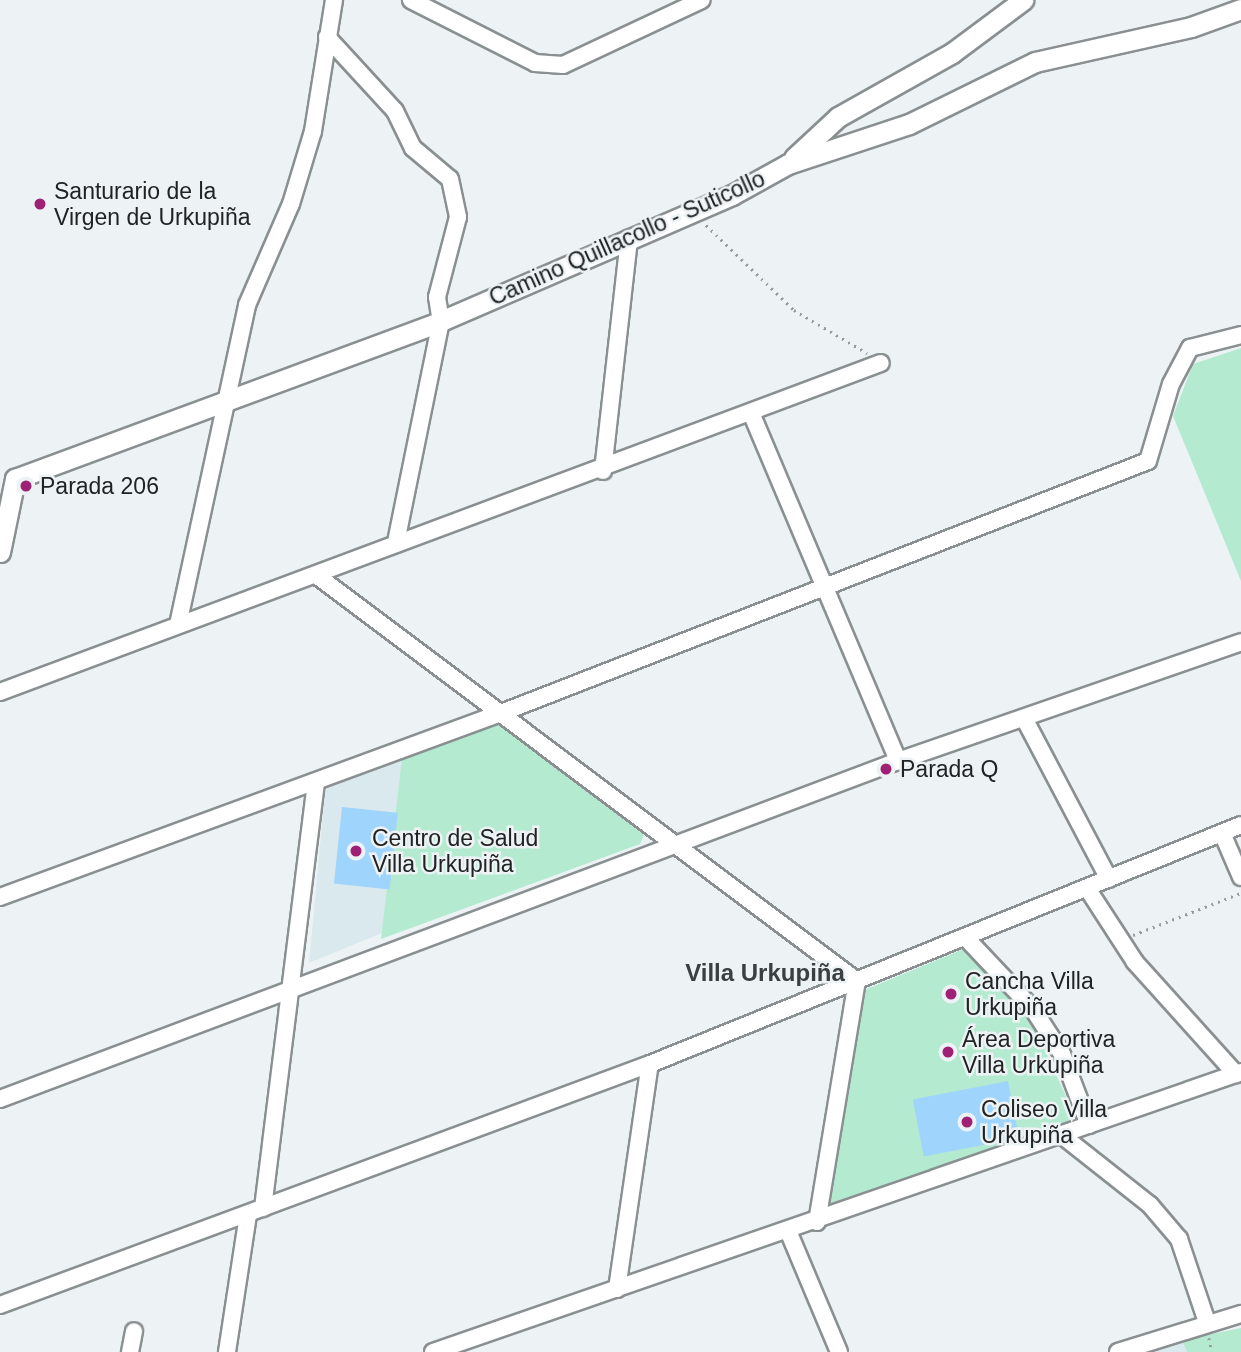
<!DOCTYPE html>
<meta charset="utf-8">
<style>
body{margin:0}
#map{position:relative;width:1241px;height:1352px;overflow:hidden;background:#edf3f5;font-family:Arial,sans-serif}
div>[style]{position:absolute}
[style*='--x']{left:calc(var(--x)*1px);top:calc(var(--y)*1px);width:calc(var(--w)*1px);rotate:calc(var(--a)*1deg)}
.built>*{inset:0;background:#dae9ed}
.green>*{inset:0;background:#b3ead0}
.building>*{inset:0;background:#9fd4fd;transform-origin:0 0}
.path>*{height:2.5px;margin-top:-1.25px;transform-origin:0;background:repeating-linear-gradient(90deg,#979b9c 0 2px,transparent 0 7px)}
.roads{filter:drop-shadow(2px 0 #8a9091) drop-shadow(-2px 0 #8a9091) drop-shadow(0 2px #8a9091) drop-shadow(0 -2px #8a9091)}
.minor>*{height:16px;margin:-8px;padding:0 8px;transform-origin:8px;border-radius:8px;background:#fff}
.major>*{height:19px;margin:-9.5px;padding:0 9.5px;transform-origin:9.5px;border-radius:9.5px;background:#fff}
.dots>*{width:19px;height:19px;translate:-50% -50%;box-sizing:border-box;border:4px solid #edf3f5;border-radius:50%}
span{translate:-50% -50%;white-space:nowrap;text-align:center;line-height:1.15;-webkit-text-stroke:5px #edf3f5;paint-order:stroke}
.poi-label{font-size:23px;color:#212323}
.left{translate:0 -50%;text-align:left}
.street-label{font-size:23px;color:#212323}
.neighbourhood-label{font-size:24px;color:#3a3f40;font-weight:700}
</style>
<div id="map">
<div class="built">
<div style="clip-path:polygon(402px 758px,382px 933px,309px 963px,325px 792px,331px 783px)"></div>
<div style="clip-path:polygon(1182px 1340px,1187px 1352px,1149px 1352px)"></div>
</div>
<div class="green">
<div style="clip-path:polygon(1241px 348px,1241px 581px,1173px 416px,1193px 364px)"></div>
<div style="clip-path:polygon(490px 724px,503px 726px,644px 835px,640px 844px,381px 939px,402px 758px)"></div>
<div style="clip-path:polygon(964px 949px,1032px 1022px,1075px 1116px,1064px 1126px,826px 1210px,857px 993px)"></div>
<div style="clip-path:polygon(1241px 1328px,1241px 1352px,1187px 1352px,1182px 1340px)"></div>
</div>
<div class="building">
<div style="left:342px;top:807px;width:56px;height:77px;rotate:6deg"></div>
<div style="left:1008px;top:1081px;width:58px;height:97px;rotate:79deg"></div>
</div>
<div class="path">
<div style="--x:706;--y:225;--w:122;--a:44"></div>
<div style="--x:794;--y:310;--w:85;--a:30.5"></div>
<div style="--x:1133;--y:935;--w:116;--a:-21.3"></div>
<div style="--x:1209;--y:1338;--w:14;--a:78"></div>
</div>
<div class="roads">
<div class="minor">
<div style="--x:411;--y:0;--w:139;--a:26.9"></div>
<div style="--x:535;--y:63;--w:28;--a:4"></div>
<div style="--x:563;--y:65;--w:153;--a:-25.1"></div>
<div style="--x:327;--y:37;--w:100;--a:47.4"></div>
<div style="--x:395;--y:111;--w:41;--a:64.1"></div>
<div style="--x:413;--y:148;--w:48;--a:40"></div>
<div style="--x:450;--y:179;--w:39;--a:78"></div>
<div style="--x:458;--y:217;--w:83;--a:104.7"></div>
<div style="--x:437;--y:297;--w:24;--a:81"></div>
<div style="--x:441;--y:321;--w:227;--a:101.5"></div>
<div style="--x:752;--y:415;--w:376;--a:67.1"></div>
<div style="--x:603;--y:471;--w:234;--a:-83.6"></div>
<div style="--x:316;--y:575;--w:676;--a:36.89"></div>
<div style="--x:179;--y:620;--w:322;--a:-77.8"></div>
<div style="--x:247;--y:305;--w:110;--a:-66.5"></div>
<div style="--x:291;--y:204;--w:76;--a:-73.2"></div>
<div style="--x:313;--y:131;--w:133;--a:-80.9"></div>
<div style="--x:0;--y:692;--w:940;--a:-20.48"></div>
<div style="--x:1024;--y:718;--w:182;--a:62.2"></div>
<div style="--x:1222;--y:833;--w:48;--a:66.6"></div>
<div style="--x:1087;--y:888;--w:88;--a:57"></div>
<div style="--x:1135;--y:962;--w:151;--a:48"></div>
<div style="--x:0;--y:897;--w:534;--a:-20.17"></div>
<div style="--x:501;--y:713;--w:694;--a:-21.28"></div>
<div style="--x:1148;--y:461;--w:80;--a:-73.4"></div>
<div style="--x:1171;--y:384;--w:41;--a:-62.2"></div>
<div style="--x:1190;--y:348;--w:53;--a:-14.3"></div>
<div style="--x:966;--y:938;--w:98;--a:46.7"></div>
<div style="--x:1033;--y:1009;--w:54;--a:57.2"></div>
<div style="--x:1062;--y:1054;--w:76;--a:69.2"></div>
<div style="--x:0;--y:1099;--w:960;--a:-20.63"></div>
<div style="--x:898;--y:761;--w:363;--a:-19.1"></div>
<div style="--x:1064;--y:1137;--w:110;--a:38.3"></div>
<div style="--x:1150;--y:1205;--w:45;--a:49.5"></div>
<div style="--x:1179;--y:1239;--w:88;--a:71.4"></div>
<div style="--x:263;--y:1208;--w:429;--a:-82.9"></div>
<div style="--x:817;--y:1222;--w:244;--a:-80.6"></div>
<div style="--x:789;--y:1233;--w:129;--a:67.2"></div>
<div style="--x:617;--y:1289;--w:227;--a:-81.7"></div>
<div style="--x:0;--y:1305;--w:693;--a:-20.34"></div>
<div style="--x:650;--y:1064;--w:637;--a:-22.02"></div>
<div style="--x:130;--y:1352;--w:21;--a:-79"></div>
<div style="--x:227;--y:1352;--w:139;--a:-81.3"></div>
<div style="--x:433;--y:1352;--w:855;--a:-19.11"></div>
<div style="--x:1118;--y:1352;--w:129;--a:-17.2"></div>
</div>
<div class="major">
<div style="--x:794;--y:158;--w:60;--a:-43"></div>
<div style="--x:838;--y:117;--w:131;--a:-29.3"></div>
<div style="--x:952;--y:53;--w:89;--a:-36.7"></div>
<div style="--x:0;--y:552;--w:75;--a:-78.4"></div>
<div style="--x:15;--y:479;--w:454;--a:-20.3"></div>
<div style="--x:441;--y:321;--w:317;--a:-23.4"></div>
<div style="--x:732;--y:195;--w:64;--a:-29"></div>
<div style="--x:788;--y:164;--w:127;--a:-18.3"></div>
<div style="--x:909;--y:124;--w:140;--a:-26.2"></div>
<div style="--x:1035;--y:62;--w:160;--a:-12.6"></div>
<div style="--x:1191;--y:27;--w:53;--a:-19.8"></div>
</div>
</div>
<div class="dots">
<div style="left:40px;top:204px;background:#9f2175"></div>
<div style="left:26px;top:486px;background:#9f2175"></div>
<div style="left:886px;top:769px;background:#9f2175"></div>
<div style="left:356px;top:851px;background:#9f2175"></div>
<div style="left:951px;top:994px;background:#9f2175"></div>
<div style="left:948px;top:1052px;background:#9f2175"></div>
<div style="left:967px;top:1122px;background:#9f2175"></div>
</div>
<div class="poi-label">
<span class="left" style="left:54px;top:204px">Santurario de la<br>Virgen de Urkupiña</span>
<span class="left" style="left:40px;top:486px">Parada 206</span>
<span class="left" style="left:900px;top:769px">Parada Q</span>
<span class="left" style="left:372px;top:851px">Centro de Salud<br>Villa Urkupiña</span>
<span class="left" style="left:965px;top:994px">Cancha Villa<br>Urkupiña</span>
<span class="left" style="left:962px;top:1052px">Área Deportiva<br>Villa Urkupiña</span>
<span class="left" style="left:981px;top:1122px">Coliseo Villa<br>Urkupiña</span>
</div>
<div class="street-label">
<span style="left:627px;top:238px;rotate:-24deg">Camino Quillacollo - Suticollo</span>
</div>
<div class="neighbourhood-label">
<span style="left:765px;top:973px">Villa Urkupiña</span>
</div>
</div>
